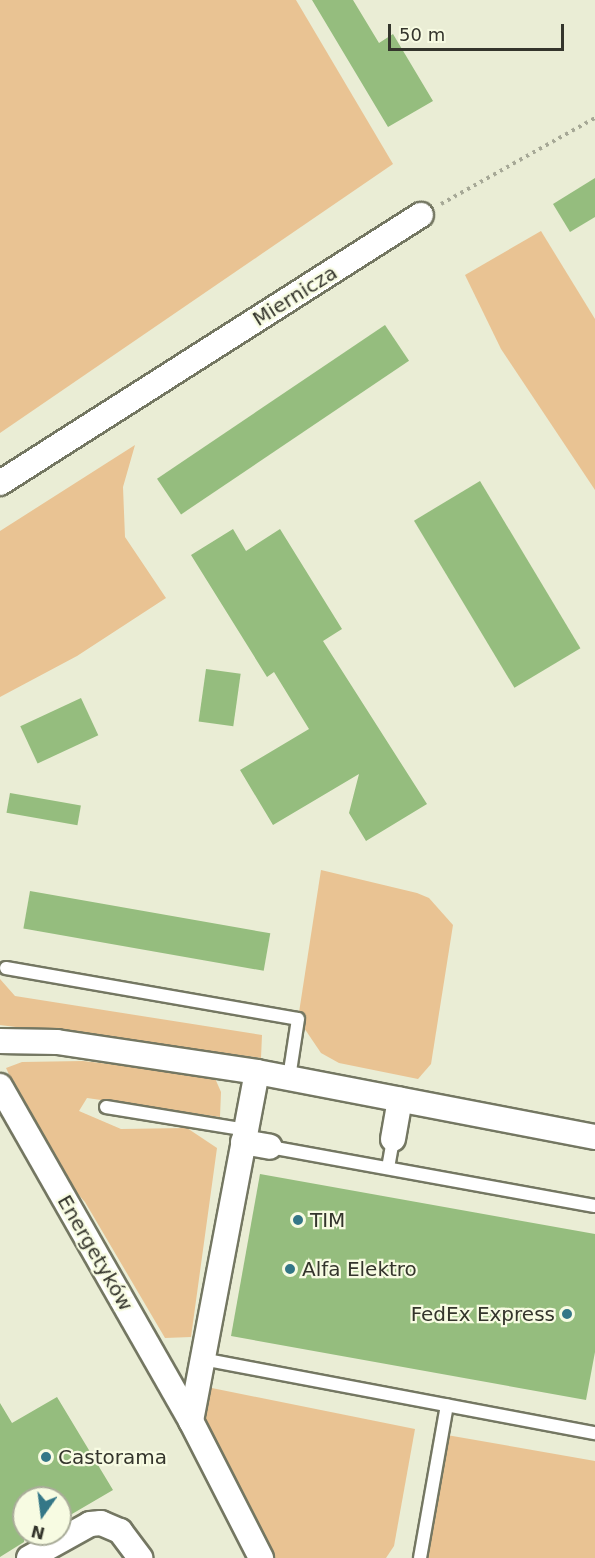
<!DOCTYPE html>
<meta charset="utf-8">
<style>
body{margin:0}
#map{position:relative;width:595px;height:1558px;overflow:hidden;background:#eaedd5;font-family:"DejaVu Sans",sans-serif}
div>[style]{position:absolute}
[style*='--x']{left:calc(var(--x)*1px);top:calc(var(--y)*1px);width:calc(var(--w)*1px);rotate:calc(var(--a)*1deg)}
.green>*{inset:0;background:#e9c393}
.building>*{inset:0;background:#95bd7e;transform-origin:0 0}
.path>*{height:4px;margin-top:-2px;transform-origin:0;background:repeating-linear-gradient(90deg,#a6a896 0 3px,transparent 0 7.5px)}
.roads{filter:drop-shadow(2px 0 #747762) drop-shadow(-2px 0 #747762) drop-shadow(0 2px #747762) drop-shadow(0 -2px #747762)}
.service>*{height:12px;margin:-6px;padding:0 6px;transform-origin:6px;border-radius:6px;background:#fff}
.minor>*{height:24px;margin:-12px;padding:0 12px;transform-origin:12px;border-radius:12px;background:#fff}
.dots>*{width:16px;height:16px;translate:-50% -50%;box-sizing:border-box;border:3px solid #f7fbe2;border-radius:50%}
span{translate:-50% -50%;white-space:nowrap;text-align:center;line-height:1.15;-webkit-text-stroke:4.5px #f7fbe2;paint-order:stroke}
.street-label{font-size:20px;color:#34352c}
.poi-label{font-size:20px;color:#34352c}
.left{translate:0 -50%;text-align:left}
.right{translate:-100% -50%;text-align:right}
.north{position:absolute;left:12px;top:1486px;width:60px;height:60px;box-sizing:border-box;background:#f7fbe2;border:2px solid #a9ac99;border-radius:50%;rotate:194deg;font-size:16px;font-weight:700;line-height:24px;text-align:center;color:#34352c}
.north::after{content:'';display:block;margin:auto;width:21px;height:27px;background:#347787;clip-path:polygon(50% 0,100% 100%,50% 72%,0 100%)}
.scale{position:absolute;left:388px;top:24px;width:176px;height:27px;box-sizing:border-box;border:3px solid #34352c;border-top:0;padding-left:8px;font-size:18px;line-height:21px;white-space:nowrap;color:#34352c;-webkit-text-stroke:4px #f7fbe2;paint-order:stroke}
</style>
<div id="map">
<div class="green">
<div style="clip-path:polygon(0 0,296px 0,393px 164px,0 433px)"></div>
<div style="clip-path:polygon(541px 231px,595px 319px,595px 490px,501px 349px,465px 275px)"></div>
<div style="clip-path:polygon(135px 445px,123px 487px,125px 537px,166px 598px,77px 656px,0 697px,0 531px)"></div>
<div style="clip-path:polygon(321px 870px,417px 893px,429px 898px,453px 925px,431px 1064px,418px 1079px,339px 1063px,321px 1053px,298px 1019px)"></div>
<div style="clip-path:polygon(0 979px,15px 996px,262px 1035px,261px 1058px,0 1025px)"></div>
<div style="clip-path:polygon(83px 1061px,214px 1076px,221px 1092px,220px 1117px,87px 1098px,79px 1111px,121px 1129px,187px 1128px,217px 1148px,191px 1337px,165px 1338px,85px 1202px,53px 1166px,6px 1068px,22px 1062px)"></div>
<div style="clip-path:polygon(197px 1385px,415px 1429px,394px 1546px,386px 1558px,261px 1558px,191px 1421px)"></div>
<div style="clip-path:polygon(441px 1434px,595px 1461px,595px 1558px,420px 1558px)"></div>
</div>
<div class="building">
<div style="clip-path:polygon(312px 0,353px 0,379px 43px,393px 34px,433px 101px,388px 127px)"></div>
<div style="clip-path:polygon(595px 178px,595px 217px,570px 232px,553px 204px)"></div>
<div style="left:385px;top:325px;width:43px;height:275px;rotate:56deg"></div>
<div style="left:480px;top:481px;width:195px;height:77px;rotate:59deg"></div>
<div style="clip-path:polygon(233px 529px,246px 551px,280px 529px,342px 629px,323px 641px,427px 804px,366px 841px,349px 813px,359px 774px,273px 825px,240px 770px,309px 729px,274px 672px,267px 677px,191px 555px)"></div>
<div style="left:206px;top:669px;width:35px;height:53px;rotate:8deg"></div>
<div style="left:81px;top:698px;width:41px;height:67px;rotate:65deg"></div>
<div style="left:10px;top:793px;width:72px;height:20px;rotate:10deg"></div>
<div style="left:30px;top:891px;width:244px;height:38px;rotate:10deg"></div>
<div style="clip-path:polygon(260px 1174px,595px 1234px,595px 1352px,586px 1400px,231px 1336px)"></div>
<div style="clip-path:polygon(57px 1397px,113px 1490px,60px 1521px,60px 1498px,24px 1498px,24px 1542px,0 1557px,0 1403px,12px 1423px)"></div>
</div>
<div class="path">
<div style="--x:441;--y:204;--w:176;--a:-29.2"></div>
</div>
<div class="roads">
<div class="service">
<div style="--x:6;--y:968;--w:296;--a:9.9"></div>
<div style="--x:298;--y:1019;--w:60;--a:98.7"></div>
<div style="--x:106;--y:1107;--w:142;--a:9.3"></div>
<div style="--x:270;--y:1147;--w:330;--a:10.3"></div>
<div style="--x:388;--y:1168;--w:29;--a:-80"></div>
<div style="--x:202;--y:1359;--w:400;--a:10.7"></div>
<div style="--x:420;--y:1558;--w:155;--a:-80"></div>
</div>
<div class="minor">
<div style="--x:0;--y:483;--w:499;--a:-32.5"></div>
<div style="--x:0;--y:1041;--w:57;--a:1"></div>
<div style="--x:57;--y:1042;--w:202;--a:8.5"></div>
<div style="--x:257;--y:1072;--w:344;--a:10.9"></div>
<div style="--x:0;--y:1086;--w:386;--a:60.3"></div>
<div style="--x:191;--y:1421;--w:154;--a:62.9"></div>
<div style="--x:393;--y:1139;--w:40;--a:-80"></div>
<div style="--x:243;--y:1142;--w:27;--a:10"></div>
<div style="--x:191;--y:1421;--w:355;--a:-79.3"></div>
<div style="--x:29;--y:1558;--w:70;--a:-29.1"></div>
<div style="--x:90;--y:1524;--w:11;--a:-5"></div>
<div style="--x:101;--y:1523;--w:21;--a:23"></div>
<div style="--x:120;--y:1531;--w:34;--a:53"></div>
</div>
</div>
<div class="dots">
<div style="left:298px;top:1220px;background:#347787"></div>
<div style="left:290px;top:1269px;background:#347787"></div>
<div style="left:567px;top:1314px;background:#347787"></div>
<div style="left:46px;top:1457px;background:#347787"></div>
</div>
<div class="street-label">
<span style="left:295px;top:296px;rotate:-32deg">Miernicza</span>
<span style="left:95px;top:1253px;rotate:60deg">Energetyków</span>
</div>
<div class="poi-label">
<span class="left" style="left:310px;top:1220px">TIM</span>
<span class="left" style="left:302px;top:1269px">Alfa Elektro</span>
<span class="right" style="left:555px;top:1314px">FedEx Express</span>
<span class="left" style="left:58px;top:1457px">Castorama</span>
</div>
<div class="north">N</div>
<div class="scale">50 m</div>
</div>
